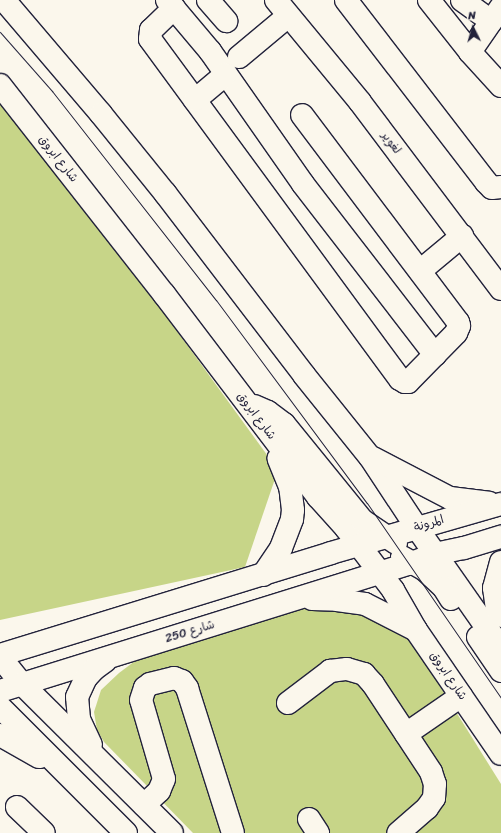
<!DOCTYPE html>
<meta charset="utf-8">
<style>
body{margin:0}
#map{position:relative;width:501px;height:833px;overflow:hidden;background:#fbf7ec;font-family:Sriracha,"Playpen Sans Arabic",sans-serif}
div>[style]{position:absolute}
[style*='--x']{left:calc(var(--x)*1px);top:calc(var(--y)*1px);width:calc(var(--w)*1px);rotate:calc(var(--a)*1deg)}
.green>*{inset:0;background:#c7d588}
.roads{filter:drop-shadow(1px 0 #22223b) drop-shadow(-1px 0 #22223b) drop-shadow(0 1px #22223b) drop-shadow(0 -1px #22223b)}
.minor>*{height:22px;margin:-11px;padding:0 11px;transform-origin:11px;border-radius:11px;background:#fbf7ec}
.tram>*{height:1px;margin:-0.5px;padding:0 0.5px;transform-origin:0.5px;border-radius:0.5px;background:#22223b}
span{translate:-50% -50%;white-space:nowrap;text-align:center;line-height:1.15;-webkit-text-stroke:4px #fbf7ec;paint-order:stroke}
.street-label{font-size:12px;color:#22223b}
.north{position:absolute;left:453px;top:8px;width:40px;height:40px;-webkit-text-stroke:3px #fbf7ec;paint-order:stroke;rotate:355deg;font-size:11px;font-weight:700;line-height:16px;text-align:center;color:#22223b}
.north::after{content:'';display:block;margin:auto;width:14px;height:18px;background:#22223b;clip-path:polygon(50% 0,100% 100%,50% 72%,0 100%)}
</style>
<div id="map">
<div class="green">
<div style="clip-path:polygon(0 103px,73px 188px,278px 470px,245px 567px,0 620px)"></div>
<div style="clip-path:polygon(333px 604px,386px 622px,413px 643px,501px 784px,501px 833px,193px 833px,104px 742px,97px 730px,94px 712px,101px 690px,119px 673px,135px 661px,292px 609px)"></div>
</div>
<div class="roads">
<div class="minor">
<div style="--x:4;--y:0;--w:150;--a:49.6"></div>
<div style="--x:101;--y:114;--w:102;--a:51"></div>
<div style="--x:165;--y:193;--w:229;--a:52.6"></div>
<div style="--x:304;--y:375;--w:105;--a:51.2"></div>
<div style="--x:370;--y:457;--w:85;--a:56.5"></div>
<div style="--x:417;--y:528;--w:146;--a:55"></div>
<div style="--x:167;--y:0;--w:67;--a:49.9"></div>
<div style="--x:210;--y:51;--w:162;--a:55"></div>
<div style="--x:303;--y:184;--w:216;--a:52.3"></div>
<div style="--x:208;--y:0;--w:28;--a:49"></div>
<div style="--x:276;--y:0;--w:132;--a:50.5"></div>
<div style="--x:360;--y:102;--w:234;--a:53"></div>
<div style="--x:346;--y:0;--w:230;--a:52.4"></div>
<div style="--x:486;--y:182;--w:8;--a:45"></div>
<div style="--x:492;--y:188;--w:9;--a:-6"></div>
<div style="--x:429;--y:0;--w:66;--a:51.7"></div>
<div style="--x:470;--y:52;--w:46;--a:47.6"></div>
<div style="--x:462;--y:0;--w:36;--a:36"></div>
<div style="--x:174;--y:8;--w:32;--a:136"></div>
<div style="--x:151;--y:30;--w:9;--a:96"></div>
<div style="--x:150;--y:39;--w:422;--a:53.7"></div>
<div style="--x:400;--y:379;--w:6;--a:31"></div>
<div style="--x:405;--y:382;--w:3;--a:0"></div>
<div style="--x:408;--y:382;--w:69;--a:-45.6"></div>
<div style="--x:456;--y:333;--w:8;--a:-67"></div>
<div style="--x:459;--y:326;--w:4;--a:-104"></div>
<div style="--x:458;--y:322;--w:259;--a:-127"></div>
<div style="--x:470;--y:52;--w:55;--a:-55.4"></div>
<div style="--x:239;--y:57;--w:64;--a:-39.9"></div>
<div style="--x:0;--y:85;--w:266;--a:51.9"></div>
<div style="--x:164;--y:294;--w:255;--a:52.8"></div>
<div style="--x:318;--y:497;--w:42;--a:47.9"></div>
<div style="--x:346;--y:528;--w:78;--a:52.8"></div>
<div style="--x:393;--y:590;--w:46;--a:60.1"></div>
<div style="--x:416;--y:630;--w:150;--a:55.6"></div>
<div style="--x:195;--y:100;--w:40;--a:-40"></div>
<div style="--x:420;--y:271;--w:55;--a:-39.8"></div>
<div style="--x:254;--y:406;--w:15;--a:23"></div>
<div style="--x:268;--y:412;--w:20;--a:37"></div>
<div style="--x:284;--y:424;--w:124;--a:50.9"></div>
<div style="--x:362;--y:520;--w:41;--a:34.1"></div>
<div style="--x:373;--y:458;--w:87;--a:27.5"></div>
<div style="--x:450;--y:498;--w:39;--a:7"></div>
<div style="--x:402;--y:557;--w:26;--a:29"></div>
<div style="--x:425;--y:570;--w:26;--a:43"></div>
<div style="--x:444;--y:588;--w:13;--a:58"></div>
<div style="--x:501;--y:562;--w:27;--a:105"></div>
<div style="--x:494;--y:588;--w:21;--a:82"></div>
<div style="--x:497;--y:609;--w:8;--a:60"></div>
<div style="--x:263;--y:575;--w:32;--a:-56"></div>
<div style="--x:281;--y:548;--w:31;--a:-69"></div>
<div style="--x:292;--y:519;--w:9;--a:-84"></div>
<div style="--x:293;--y:510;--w:23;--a:-97"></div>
<div style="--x:290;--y:487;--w:31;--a:-112"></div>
<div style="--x:312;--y:599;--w:25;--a:2"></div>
<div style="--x:337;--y:600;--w:28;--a:8"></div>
<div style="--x:365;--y:604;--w:57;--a:27"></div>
<div style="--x:478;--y:637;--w:41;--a:55.9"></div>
<div style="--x:0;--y:655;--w:346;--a:-17.1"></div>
<div style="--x:331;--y:553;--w:177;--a:-16.1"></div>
<div style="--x:0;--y:657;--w:35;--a:51"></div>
<div style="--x:22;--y:684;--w:211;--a:44.8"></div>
<div style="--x:0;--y:691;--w:428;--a:-17.3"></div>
<div style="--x:409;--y:564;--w:28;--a:-21"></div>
<div style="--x:435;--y:554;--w:30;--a:-12"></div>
<div style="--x:464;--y:548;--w:39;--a:-17"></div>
<div style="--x:288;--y:703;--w:53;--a:-37.3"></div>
<div style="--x:330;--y:671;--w:17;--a:-7"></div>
<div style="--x:347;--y:669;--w:18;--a:16"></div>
<div style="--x:364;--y:674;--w:13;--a:48"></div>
<div style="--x:373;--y:684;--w:105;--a:56.6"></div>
<div style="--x:431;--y:772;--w:13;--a:72"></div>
<div style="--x:435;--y:784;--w:14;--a:94"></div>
<div style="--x:434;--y:798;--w:12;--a:125"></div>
<div style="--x:427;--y:808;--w:38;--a:139"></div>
<div style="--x:0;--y:707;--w:178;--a:45"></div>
<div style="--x:406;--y:734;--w:67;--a:-34.6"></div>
<div style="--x:0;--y:735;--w:45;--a:29.4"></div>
<div style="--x:91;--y:745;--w:29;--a:-115"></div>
<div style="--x:79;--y:719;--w:22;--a:-95"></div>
<div style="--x:77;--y:697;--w:21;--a:-65"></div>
<div style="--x:86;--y:678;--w:12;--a:-48"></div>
<div style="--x:94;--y:669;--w:14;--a:-36"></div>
<div style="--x:144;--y:805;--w:21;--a:-43"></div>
<div style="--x:159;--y:791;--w:13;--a:-67"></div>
<div style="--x:164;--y:779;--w:82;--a:-106.2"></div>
<div style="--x:141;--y:700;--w:13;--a:-72"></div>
<div style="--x:145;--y:688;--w:6;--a:-39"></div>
<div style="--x:150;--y:684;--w:25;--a:-14"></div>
<div style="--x:174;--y:678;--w:9;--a:21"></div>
<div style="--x:182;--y:681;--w:9;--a:54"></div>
<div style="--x:187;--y:688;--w:152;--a:72.4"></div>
<div style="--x:17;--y:807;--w:37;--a:44"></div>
<div style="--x:309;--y:819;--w:17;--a:57"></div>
</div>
</div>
<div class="tram">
<div style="--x:0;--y:32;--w:79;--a:48.6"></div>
<div style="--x:52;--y:91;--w:266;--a:51.9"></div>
<div style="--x:216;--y:300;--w:253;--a:53.4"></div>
<div style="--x:367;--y:503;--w:237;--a:55.5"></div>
</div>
<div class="street-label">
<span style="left:391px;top:143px;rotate:53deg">لغوير</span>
<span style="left:58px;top:159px;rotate:52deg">شارع ابروق</span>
<span style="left:256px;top:416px;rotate:53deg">شارع ابروق</span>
<span style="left:429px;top:524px;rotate:-17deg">المرونة</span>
<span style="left:190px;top:632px;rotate:-17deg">شارع 250</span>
<span style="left:448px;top:676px;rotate:56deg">شارع ابروق</span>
</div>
<div class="north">N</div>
</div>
